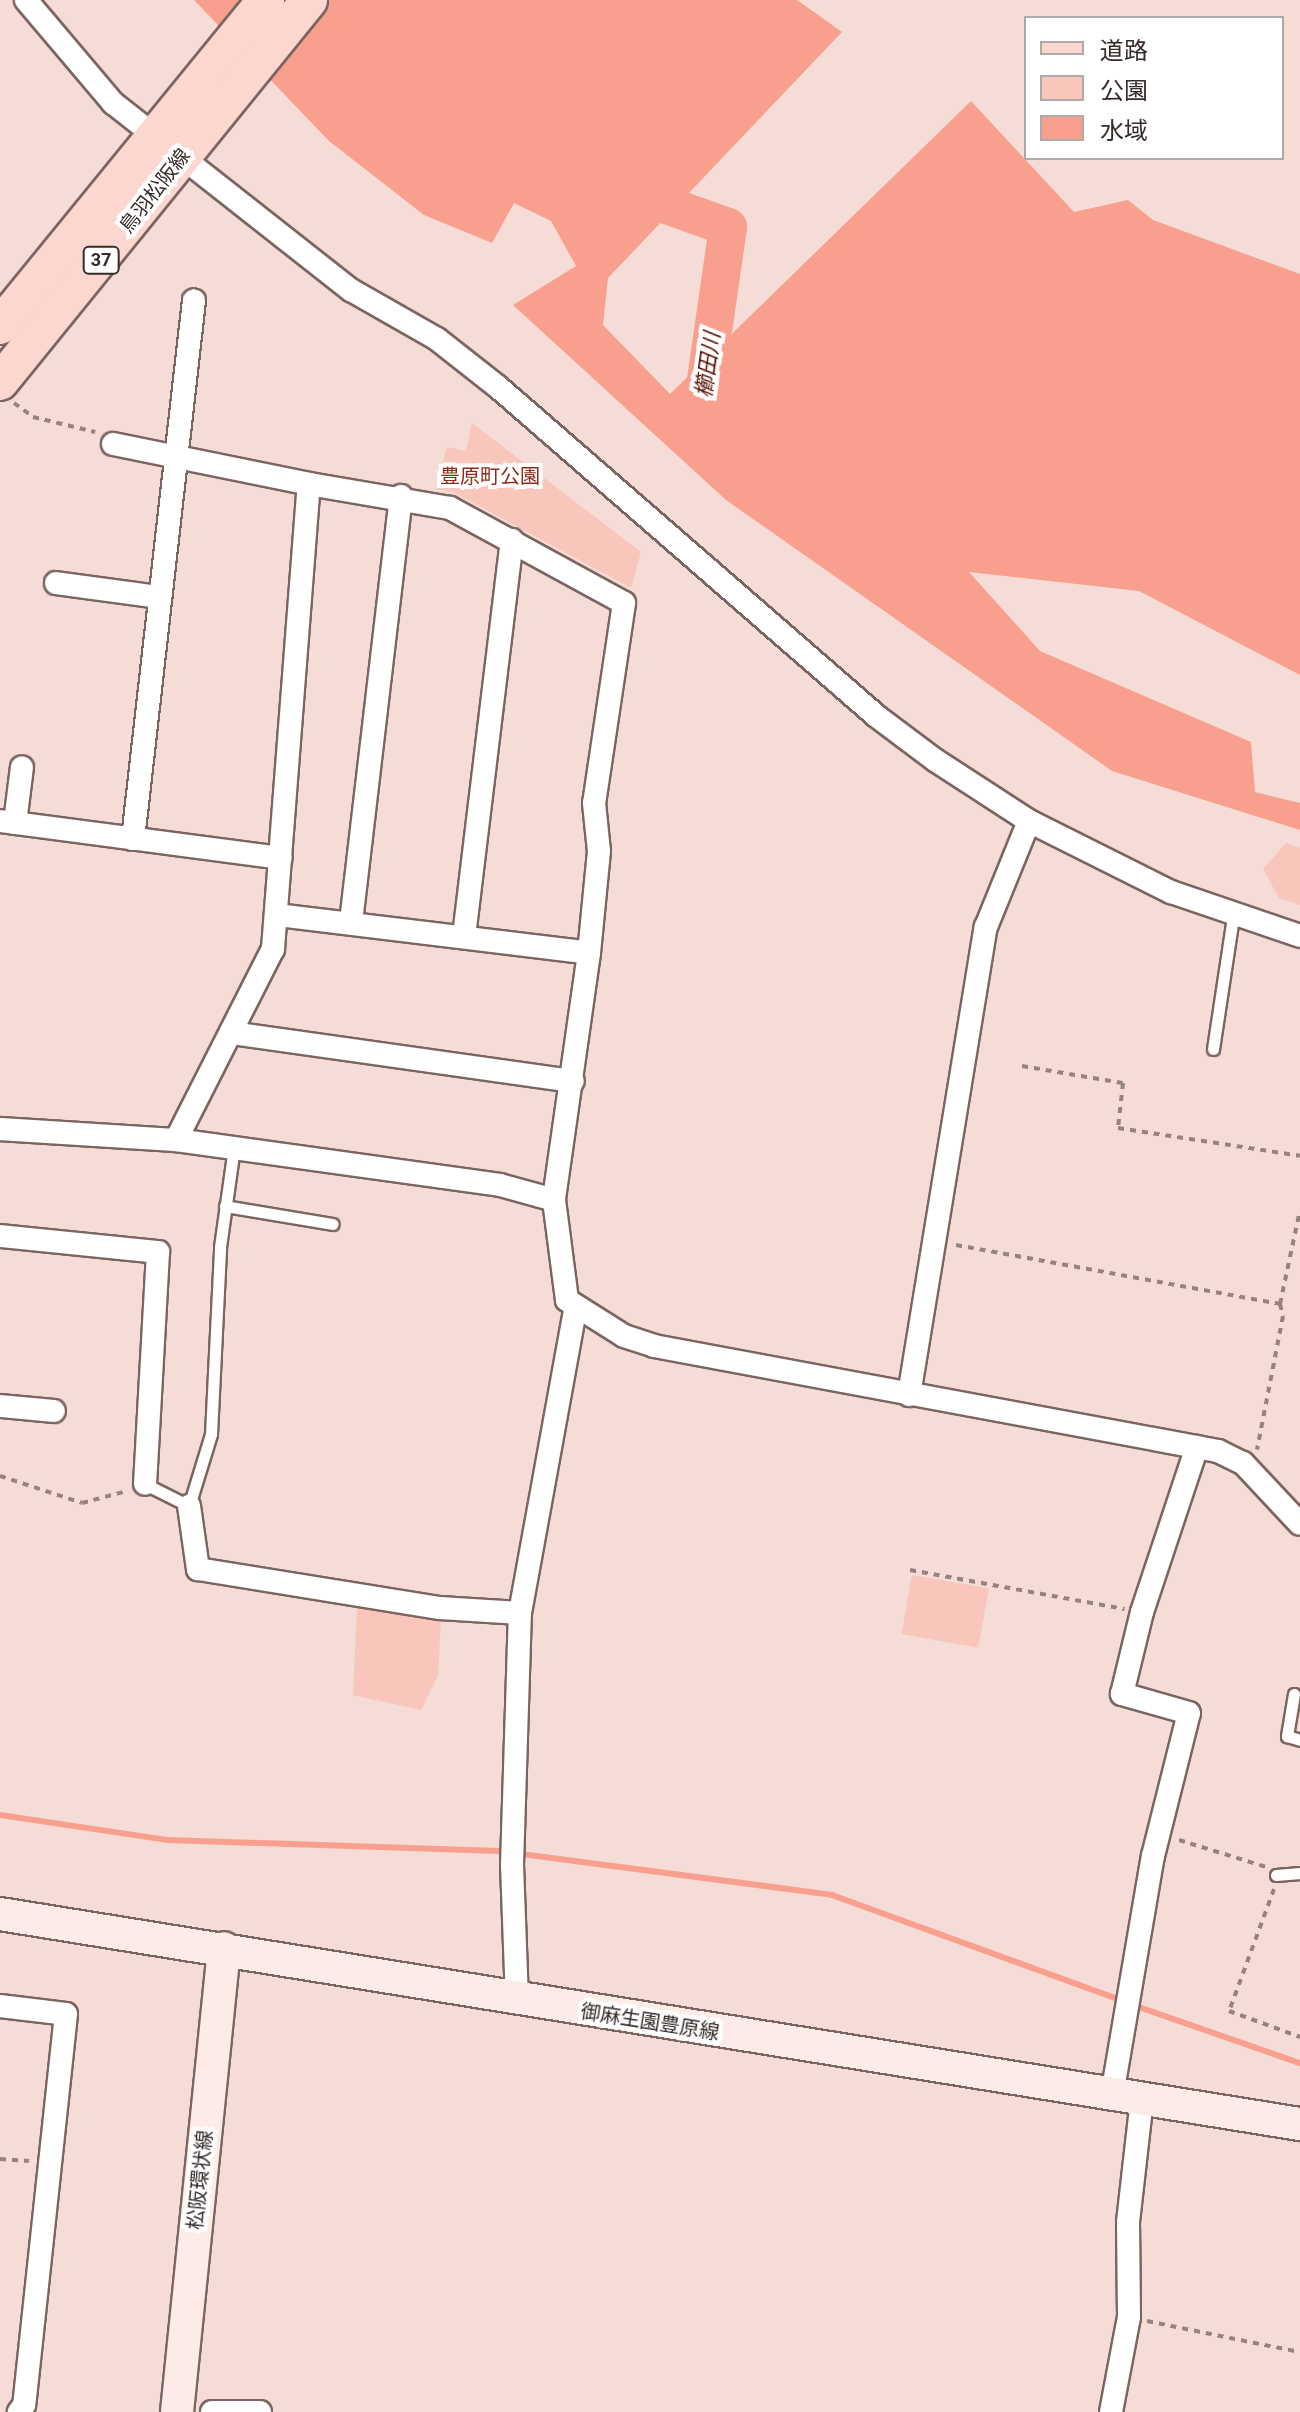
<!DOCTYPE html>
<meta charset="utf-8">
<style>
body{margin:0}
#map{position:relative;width:1300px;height:2412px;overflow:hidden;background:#f5dcd6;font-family:Roboto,"Noto Sans JP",sans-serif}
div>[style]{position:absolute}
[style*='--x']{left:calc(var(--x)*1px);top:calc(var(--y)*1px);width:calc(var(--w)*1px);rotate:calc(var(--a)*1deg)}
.green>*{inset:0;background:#f8c6bb;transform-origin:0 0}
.water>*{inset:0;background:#f8a08d}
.stream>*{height:6px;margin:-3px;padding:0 3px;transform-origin:3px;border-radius:3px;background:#f8a08d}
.river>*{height:38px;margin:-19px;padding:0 19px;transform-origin:19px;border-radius:19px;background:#f8a08d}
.path>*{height:4px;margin-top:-2px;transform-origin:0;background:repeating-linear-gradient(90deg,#94837f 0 6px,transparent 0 12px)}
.roads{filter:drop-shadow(2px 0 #7b6560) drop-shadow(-2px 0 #7b6560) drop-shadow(0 2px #7b6560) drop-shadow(0 -2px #7b6560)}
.lane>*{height:11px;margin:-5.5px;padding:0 5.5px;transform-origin:5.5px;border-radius:5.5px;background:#fff}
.street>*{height:22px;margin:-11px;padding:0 11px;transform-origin:11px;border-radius:11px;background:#fff}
.secondary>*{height:32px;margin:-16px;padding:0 16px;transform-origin:16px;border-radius:16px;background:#fdebe7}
.primary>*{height:36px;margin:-18px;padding:0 18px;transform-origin:18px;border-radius:18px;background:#fbd7d0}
span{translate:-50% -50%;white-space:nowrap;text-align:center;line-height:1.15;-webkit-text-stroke:8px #fff;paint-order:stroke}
.shield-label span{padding:2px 6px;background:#fff;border:2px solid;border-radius:6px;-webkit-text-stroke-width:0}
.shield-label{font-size:18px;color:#352b29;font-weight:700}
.street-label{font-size:20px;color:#352b29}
.park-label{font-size:20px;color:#8f2b17}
.water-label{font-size:22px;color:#5b0f02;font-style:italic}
.legend{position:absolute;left:1024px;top:16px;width:260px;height:144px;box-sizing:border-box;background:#fff;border:2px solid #aeaaa9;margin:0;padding:10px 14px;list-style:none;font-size:24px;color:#352b29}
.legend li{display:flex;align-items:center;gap:16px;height:40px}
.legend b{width:40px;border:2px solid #aeaaa9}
</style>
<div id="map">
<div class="green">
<div style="clip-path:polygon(472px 423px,641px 552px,631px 588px,453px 492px,436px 489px,447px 447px,466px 451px)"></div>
<div style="clip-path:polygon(1286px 843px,1300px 848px,1300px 905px,1279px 898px,1263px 869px)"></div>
<div style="left:912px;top:1575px;width:78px;height:60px;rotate:10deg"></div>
<div style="clip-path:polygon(357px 1606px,441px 1618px,438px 1676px,421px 1710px,353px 1695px)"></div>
</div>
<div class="water">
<div style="clip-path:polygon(194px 0,797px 0,842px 32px,608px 278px,603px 325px,670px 394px,971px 101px,1074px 212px,1128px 200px,1153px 220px,1300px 274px,1300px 675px,1139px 591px,969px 572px,1040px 651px,1251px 742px,1255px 792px,1300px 803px,1300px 830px,1112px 771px,726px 500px,513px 305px,576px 266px,551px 221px,514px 203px,492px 243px,424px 215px,329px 141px)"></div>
</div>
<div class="stream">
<div style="--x:0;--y:1815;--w:170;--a:8.5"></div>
<div style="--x:168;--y:1840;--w:331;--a:1.9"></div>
<div style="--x:499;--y:1851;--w:336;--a:7.5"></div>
<div style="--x:832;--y:1895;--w:310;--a:20"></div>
<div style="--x:1133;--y:2005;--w:177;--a:19.2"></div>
</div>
<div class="river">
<div style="--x:627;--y:191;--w:107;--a:19.6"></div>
<div style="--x:728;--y:227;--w:182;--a:98.2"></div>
</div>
<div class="path">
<div style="--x:14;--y:403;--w:24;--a:36"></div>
<div style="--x:33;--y:417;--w:64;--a:13.6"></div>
<div style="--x:1022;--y:1066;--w:102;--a:9.6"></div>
<div style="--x:1123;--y:1083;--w:45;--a:96.3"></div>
<div style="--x:1118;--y:1128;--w:184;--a:8.7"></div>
<div style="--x:956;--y:1245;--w:329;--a:10.3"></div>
<div style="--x:1280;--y:1304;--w:12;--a:76"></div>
<div style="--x:1283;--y:1316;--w:136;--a:101"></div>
<div style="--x:1280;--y:1304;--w:96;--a:-78"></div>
<div style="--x:0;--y:1476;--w:86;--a:18.2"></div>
<div style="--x:82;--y:1503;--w:47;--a:-14.9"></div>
<div style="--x:910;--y:1570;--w:218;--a:10.3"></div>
<div style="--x:1179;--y:1840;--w:91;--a:17.2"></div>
<div style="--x:1274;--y:1889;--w:130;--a:110.2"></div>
<div style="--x:1229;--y:2011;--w:76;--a:20.1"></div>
<div style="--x:0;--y:2159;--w:29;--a:4"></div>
<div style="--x:1147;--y:2321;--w:156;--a:11.5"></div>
</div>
<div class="roads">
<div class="lane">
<div style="--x:1213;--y:1049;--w:134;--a:-81.4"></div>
<div style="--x:225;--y:1206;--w:109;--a:9.5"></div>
<div style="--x:145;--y:1484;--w:49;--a:26.6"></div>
<div style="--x:189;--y:1506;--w:75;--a:-73"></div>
<div style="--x:211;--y:1434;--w:187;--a:-87.2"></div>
<div style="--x:220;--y:1247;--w:100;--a:-82"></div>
<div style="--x:1294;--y:1694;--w:43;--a:99.5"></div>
<div style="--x:1287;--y:1736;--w:14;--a:17"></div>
<div style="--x:1276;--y:1875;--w:24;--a:-5"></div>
</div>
<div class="street">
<div style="--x:26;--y:0;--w:135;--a:49.8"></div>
<div style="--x:113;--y:103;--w:303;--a:38.2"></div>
<div style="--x:351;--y:290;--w:99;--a:29.7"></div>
<div style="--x:437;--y:339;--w:78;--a:38.2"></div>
<div style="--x:498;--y:387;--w:500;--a:41"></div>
<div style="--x:875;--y:715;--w:75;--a:36.9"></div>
<div style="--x:935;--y:760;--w:112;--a:33"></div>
<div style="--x:1029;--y:821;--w:159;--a:26.6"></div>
<div style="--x:1171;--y:892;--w:136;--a:18.8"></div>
<div style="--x:113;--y:444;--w:200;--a:11.5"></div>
<div style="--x:56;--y:583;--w:105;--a:7.7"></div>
<div style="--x:0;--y:821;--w:283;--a:7.5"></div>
<div style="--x:15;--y:823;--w:56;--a:-82.9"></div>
<div style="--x:133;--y:839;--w:542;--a:-83.54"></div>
<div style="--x:277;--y:915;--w:314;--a:6.9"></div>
<div style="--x:351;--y:922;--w:429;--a:-83.3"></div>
<div style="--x:464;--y:936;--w:399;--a:-83.1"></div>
<div style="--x:231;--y:1033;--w:345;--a:8"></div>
<div style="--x:0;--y:1129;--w:176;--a:3.6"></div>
<div style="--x:176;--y:1140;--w:327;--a:7.9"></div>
<div style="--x:500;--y:1185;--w:56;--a:15.5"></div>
<div style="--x:176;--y:1140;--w:214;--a:-63.1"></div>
<div style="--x:273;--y:949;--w:466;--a:-85.6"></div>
<div style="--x:309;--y:484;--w:143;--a:9.7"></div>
<div style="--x:450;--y:508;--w:198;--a:28.6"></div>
<div style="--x:624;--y:603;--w:202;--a:98.5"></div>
<div style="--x:594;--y:803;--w:48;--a:84.1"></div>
<div style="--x:599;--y:851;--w:102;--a:95.6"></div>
<div style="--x:589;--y:953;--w:249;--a:98.1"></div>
<div style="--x:554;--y:1200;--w:101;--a:82.6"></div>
<div style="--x:567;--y:1300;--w:67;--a:32.3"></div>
<div style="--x:624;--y:1336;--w:32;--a:18"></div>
<div style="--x:654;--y:1346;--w:574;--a:10.55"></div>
<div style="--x:1218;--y:1451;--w:28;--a:26"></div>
<div style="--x:1243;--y:1463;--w:83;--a:46.9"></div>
<div style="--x:0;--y:1236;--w:159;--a:5.8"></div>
<div style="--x:158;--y:1252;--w:232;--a:93.2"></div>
<div style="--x:909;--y:1395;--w:474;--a:-80.7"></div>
<div style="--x:986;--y:927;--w:114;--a:-67.9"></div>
<div style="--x:0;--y:1406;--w:54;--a:5.3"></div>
<div style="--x:189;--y:1506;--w:64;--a:81.9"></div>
<div style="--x:198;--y:1569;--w:245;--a:9.2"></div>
<div style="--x:440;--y:1608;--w:80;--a:3.6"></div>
<div style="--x:517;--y:2001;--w:136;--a:-92.1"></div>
<div style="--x:512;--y:1865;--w:252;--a:-88.2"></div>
<div style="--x:520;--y:1613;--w:309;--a:-79.7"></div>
<div style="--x:0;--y:2006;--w:66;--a:6.9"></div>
<div style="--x:66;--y:2014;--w:393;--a:96.1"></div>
<div style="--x:24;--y:2405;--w:9;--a:126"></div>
<div style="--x:1112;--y:2095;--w:242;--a:-80.3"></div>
<div style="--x:1153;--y:1856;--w:147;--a:-75.9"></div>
<div style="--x:1189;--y:1713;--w:70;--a:-164.2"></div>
<div style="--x:1122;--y:1694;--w:84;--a:-76.3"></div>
<div style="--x:1142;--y:1612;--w:174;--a:-71.6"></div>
<div style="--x:212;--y:2412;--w:48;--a:0"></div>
<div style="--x:1111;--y:2412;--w:97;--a:-79.3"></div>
<div style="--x:1129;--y:2317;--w:95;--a:-90.6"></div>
<div style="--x:1128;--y:2222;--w:124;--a:-83.5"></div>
</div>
<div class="secondary">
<div style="--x:0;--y:1914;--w:1317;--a:9.18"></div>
<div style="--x:177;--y:2412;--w:466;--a:-84.2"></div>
</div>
<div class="primary">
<div style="--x:0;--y:326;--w:421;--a:-50.8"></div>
<div style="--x:0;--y:382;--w:491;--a:-51"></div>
</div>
</div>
<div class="shield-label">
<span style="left:101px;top:260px">37</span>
</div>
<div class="street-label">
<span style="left:155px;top:191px;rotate:-52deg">鳥羽松阪線</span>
<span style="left:650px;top:2022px;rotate:9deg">御麻生園豊原線</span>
<span style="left:200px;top:2180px;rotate:-84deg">松阪環状線</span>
</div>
<div class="park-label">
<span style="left:490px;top:476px">豊原町公園</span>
</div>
<div class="water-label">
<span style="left:708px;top:365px;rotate:-82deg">櫛田川</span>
</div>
<ul class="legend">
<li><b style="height:10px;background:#fbd7d0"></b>道路</li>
<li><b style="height:22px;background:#f8c6bb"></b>公園</li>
<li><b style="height:22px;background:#f8a08d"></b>水域</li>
</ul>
</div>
